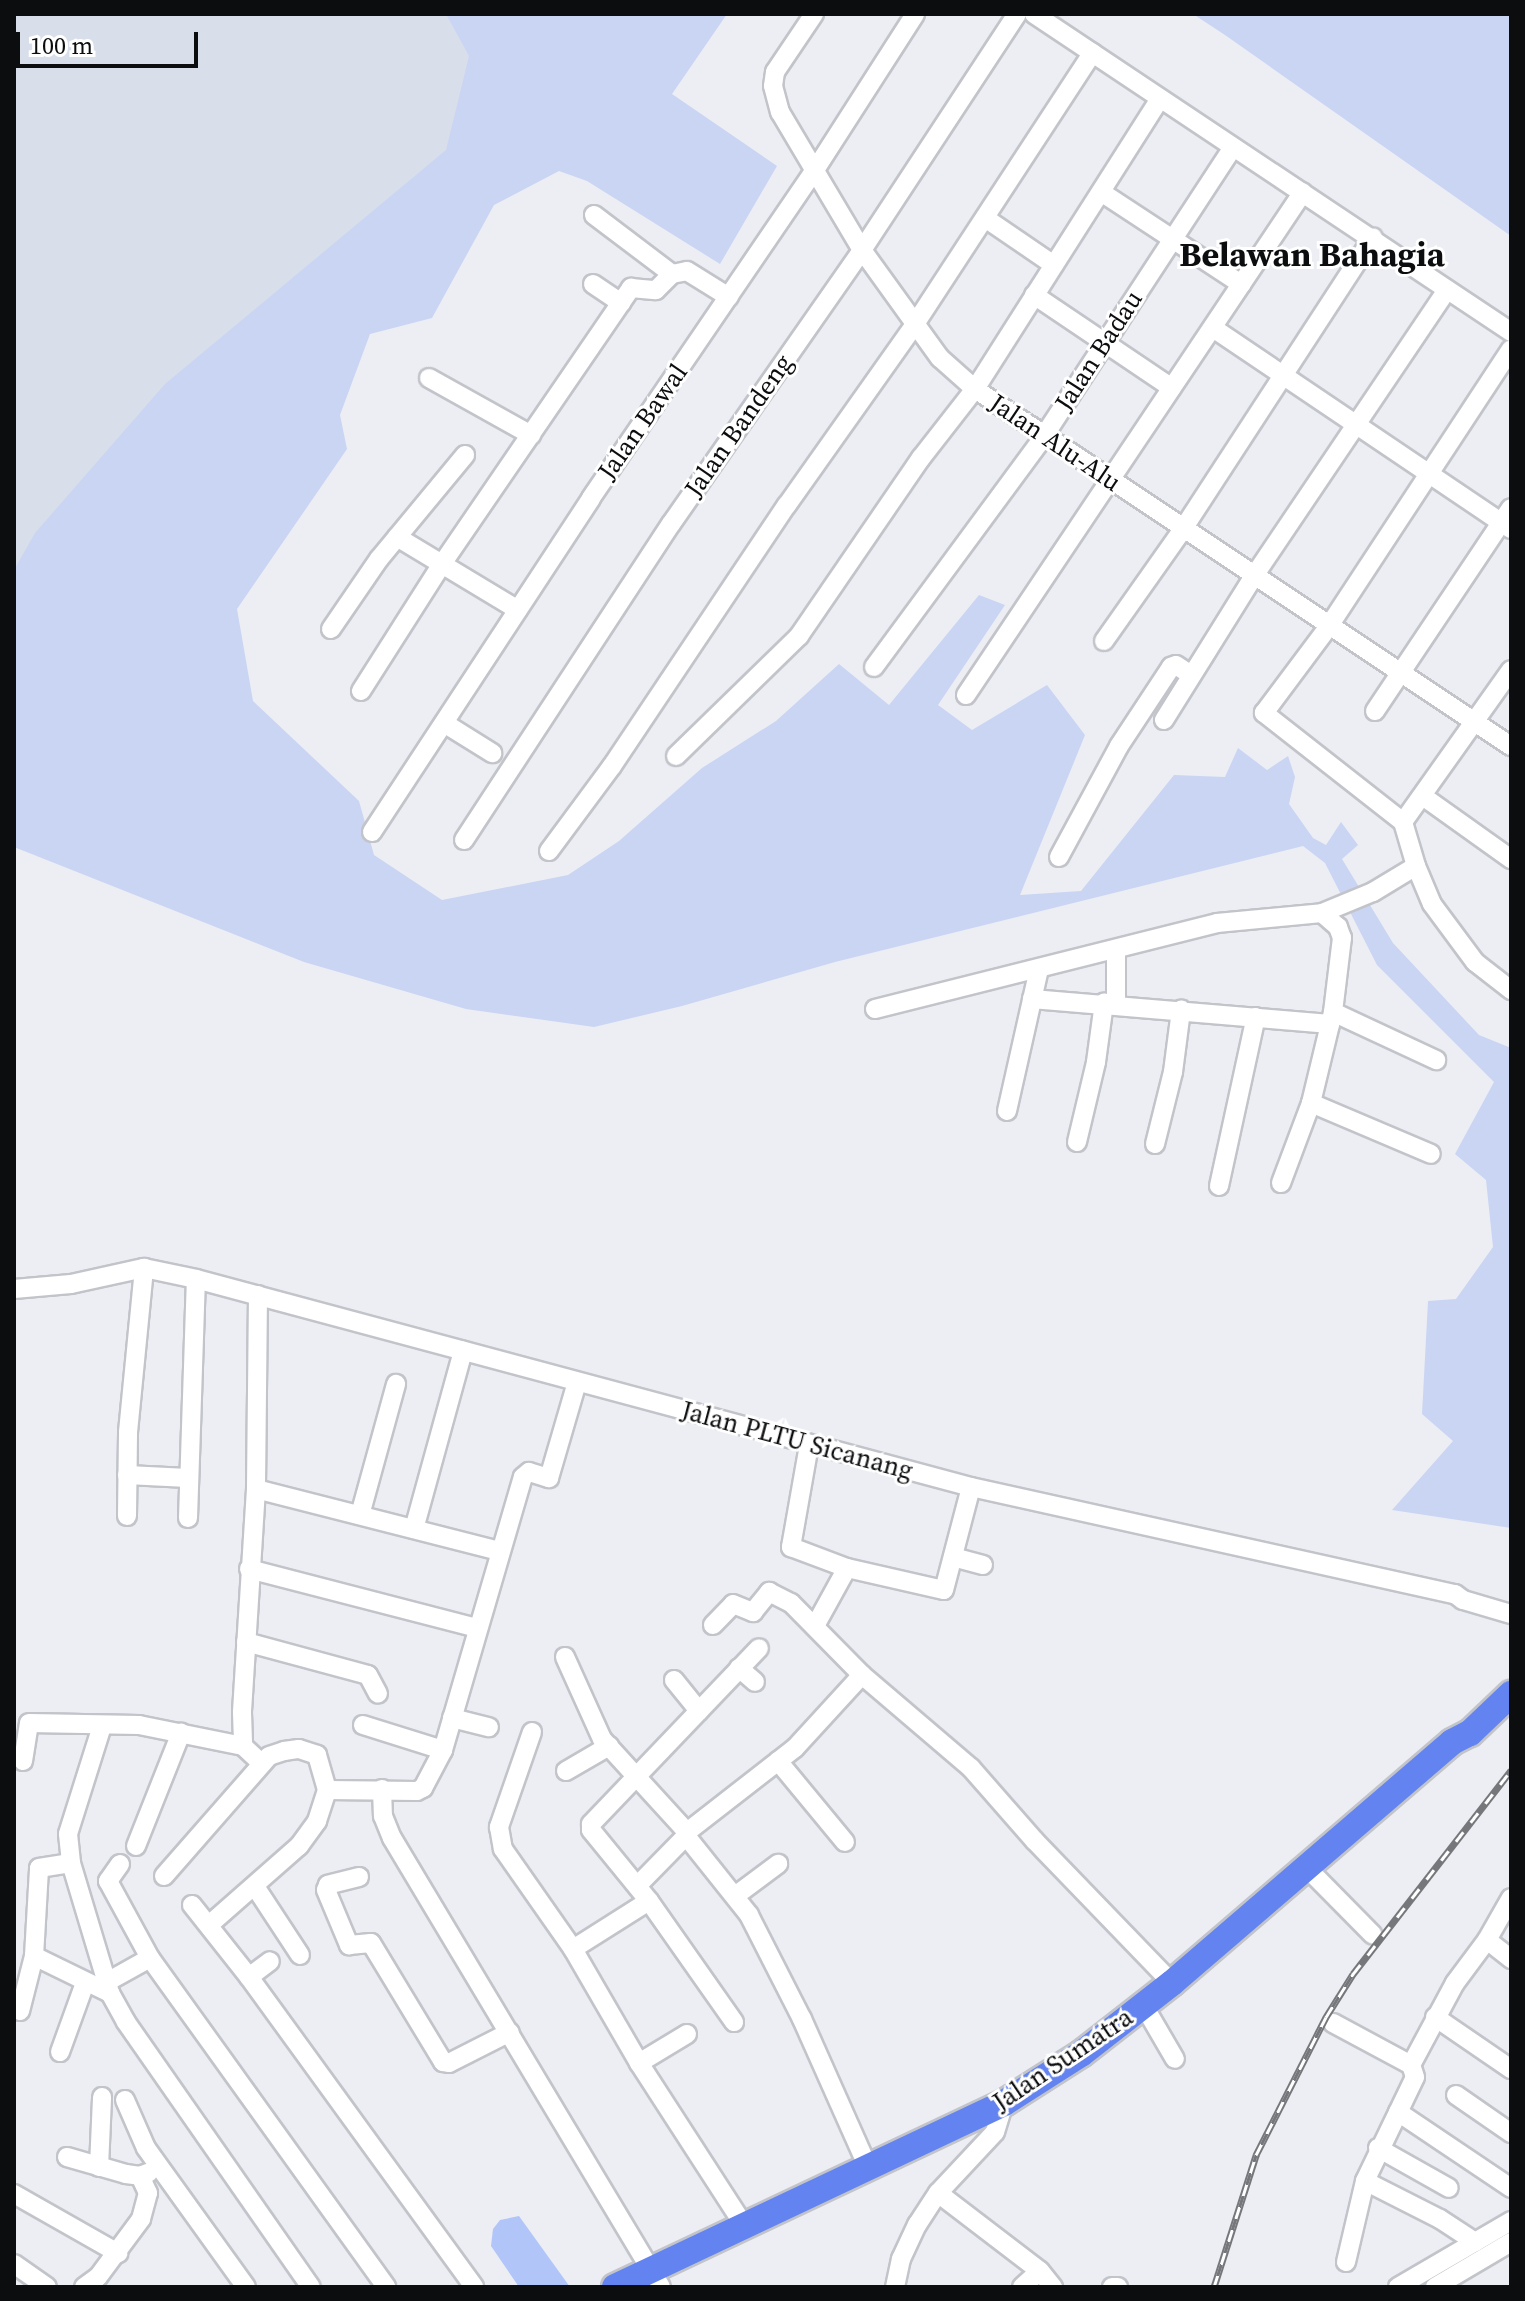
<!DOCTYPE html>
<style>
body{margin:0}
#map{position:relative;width:1525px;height:2301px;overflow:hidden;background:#eceef4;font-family:"Source Serif 4",serif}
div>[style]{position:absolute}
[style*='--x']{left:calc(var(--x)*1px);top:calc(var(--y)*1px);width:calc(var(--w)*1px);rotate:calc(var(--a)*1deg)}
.built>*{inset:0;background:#d8deea}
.green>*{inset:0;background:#b1c5f8}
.water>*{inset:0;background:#c9d5f3}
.roads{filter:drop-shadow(2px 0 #c2c4ca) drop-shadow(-2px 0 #c2c4ca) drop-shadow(0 2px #c2c4ca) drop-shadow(0 -2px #c2c4ca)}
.minor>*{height:18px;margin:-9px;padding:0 9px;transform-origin:9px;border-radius:9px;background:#fff}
.highway>*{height:26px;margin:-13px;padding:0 13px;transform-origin:13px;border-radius:13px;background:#6283f0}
.rail>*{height:7px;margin-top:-3.5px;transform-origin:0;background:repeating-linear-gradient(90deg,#fff 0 12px,#75777b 0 24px);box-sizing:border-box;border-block:2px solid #75777b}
span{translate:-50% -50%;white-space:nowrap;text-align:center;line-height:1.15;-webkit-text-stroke:6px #fff;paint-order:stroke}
.street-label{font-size:26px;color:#0c0d0f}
.district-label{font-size:34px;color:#0c0d0f;font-weight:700}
.frame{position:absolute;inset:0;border:16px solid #0c0d0f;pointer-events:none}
.scale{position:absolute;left:16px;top:32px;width:182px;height:36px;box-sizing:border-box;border:4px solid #0c0d0f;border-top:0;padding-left:10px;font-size:24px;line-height:28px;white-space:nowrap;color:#0c0d0f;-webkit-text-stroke:6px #fff;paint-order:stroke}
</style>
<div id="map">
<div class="built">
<div style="clip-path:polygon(14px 14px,479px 14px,445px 190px,14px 661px)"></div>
</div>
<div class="green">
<div style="clip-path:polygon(519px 2216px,570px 2287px,519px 2287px,491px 2246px,493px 2229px,500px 2220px)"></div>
</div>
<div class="water">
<div style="clip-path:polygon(446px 14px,727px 14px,672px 94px,777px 166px,720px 264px,587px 181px,559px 171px,494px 205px,432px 318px,370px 334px,340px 415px,347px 449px,237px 609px,253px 701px,359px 801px,374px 855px,442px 900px,568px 875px,619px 841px,702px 768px,776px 721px,839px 664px,889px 705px,979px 595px,1005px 605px,938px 705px,972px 730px,1047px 685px,1085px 735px,1020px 895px,1081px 891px,1174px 775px,1225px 777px,1238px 748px,1267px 770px,1288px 756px,1295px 777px,1289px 804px,1313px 838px,1326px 845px,1341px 822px,1358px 845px,1342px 859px,1393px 943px,1479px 1035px,1511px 1048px,1511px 1528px,1392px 1510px,1453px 1441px,1422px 1414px,1428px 1301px,1456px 1299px,1493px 1247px,1486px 1180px,1455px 1154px,1494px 1082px,1377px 965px,1325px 863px,1303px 846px,835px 962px,682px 1006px,594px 1027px,466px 1009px,304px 962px,14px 847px,14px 570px,35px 533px,165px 384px,446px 150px,469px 56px)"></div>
<div style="clip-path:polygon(1193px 14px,1511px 14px,1511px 236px,1225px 35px)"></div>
</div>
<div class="roads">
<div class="minor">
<div style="--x:814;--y:14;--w:70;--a:123.9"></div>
<div style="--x:775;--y:72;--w:14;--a:98"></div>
<div style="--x:773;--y:86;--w:27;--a:75"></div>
<div style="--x:780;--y:112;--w:161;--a:59.3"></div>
<div style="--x:862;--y:250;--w:133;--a:54.2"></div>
<div style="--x:940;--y:358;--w:47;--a:41.5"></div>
<div style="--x:975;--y:389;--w:644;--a:33.67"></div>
<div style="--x:1034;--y:14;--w:573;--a:33.69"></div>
<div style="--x:1101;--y:192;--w:168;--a:33.3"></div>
<div style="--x:594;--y:215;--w:98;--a:37.1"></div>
<div style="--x:985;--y:218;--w:83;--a:34.3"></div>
<div style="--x:593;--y:284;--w:34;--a:34"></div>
<div style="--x:1034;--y:295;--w:166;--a:34"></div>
<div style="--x:1213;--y:328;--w:359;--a:34"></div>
<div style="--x:429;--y:378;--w:117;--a:29.2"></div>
<div style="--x:397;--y:537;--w:141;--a:31.1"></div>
<div style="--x:331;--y:629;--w:85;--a:-55.6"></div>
<div style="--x:379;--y:559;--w:135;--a:-50.4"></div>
<div style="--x:1104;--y:641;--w:137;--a:-54.8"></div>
<div style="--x:1183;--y:529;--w:348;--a:-56.9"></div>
<div style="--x:874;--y:667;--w:287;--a:-53.6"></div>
<div style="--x:1044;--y:436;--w:345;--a:-56.8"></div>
<div style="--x:1511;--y:670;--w:186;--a:125.4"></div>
<div style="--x:1403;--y:822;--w:46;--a:73.5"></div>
<div style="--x:1416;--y:866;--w:41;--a:67.2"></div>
<div style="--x:1432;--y:904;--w:72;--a:53.4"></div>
<div style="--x:1475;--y:962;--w:46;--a:37.9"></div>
<div style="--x:361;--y:691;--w:151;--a:-57.5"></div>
<div style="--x:442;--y:564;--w:335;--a:-55.6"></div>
<div style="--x:631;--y:288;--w:25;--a:5"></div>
<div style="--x:656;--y:290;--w:23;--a:-45"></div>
<div style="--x:672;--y:274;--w:15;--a:-11"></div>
<div style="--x:687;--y:271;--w:49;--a:31.8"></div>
<div style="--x:966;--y:695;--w:605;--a:-56.18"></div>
<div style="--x:1375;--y:711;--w:244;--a:-56.2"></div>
<div style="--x:1164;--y:720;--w:170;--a:-58"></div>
<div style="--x:1254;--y:576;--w:345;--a:-56"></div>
<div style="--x:444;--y:723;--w:57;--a:32"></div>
<div style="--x:676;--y:756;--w:172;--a:-44.3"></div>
<div style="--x:799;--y:636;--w:216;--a:-55.6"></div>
<div style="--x:921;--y:458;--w:88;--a:-52"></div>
<div style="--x:975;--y:389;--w:344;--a:-57.5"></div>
<div style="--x:1424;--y:797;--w:107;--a:35.5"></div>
<div style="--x:1403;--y:822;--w:177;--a:-141.9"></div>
<div style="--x:1264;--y:713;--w:109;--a:-53.2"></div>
<div style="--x:1329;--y:626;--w:331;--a:-56.7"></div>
<div style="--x:372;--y:832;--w:399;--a:-56.7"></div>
<div style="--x:591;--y:498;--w:397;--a:-55.7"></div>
<div style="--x:815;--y:170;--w:185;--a:-57.3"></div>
<div style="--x:464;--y:840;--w:378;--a:-56.8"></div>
<div style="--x:671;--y:524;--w:334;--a:-55.1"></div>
<div style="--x:862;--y:250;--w:282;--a:-56.7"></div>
<div style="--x:549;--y:851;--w:106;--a:-53.5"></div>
<div style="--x:612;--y:766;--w:314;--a:-56.2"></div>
<div style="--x:787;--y:505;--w:222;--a:-54.7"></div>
<div style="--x:915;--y:324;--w:324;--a:-56.8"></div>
<div style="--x:1059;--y:857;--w:126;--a:-61.6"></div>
<div style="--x:1119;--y:746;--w:95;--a:-56.6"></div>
<div style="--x:1171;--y:667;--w:5;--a:-22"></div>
<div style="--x:1176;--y:665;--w:18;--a:34"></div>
<div style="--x:1032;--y:999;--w:299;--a:4.8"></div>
<div style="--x:1116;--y:1004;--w:54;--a:-90"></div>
<div style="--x:875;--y:1009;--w:353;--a:-14.1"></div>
<div style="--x:1217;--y:923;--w:105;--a:-5.4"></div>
<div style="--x:1322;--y:913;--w:55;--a:-22.4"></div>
<div style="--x:1373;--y:892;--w:50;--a:-31.2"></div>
<div style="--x:1333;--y:1012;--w:114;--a:25"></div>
<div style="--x:1311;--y:1103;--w:130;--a:23"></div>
<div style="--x:1007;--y:1111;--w:146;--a:-77.3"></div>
<div style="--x:1077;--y:1142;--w:82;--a:-76.6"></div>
<div style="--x:1096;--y:1062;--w:60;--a:-82.3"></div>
<div style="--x:1155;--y:1144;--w:74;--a:-76"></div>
<div style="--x:1173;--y:1072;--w:63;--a:-82.6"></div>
<div style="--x:1281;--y:1183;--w:85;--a:-69.4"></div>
<div style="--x:1311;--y:1103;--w:94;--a:-76.4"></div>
<div style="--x:1333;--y:1012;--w:75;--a:-83.1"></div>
<div style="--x:1342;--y:938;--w:12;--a:-110"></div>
<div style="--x:1338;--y:927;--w:21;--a:-139"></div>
<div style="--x:1219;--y:1186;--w:173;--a:-77.7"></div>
<div style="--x:14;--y:1289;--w:57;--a:-5"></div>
<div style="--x:71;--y:1284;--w:75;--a:-12.4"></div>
<div style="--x:144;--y:1268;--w:53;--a:11.9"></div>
<div style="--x:196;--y:1279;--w:802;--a:15.02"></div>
<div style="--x:971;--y:1487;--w:496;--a:12.5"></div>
<div style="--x:1455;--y:1594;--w:10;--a:37"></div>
<div style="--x:1463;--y:1600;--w:50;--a:16.3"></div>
<div style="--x:258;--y:1295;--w:194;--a:90.6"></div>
<div style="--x:256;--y:1489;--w:224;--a:93.6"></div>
<div style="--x:242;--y:1713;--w:33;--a:88"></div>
<div style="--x:243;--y:1746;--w:26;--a:43"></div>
<div style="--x:809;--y:1445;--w:104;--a:100"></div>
<div style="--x:791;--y:1547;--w:60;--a:20.6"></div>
<div style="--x:847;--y:1568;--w:99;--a:12.8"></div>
<div style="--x:944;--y:1590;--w:106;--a:-75.3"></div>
<div style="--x:127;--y:1475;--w:61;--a:2.8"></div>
<div style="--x:256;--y:1489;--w:251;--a:14.3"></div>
<div style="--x:360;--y:1515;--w:136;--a:-74.6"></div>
<div style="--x:127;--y:1516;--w:84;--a:-89.3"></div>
<div style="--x:128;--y:1432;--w:165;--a:-84.4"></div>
<div style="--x:188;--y:1518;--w:239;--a:-88.1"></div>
<div style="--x:414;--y:1529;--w:185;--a:-74.6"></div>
<div style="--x:953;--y:1557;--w:31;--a:15"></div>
<div style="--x:249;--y:1569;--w:236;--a:14.5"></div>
<div style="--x:713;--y:1625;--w:29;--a:-46"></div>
<div style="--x:733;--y:1604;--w:22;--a:22"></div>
<div style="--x:753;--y:1612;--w:26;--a:-51"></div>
<div style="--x:769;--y:1592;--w:25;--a:27"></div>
<div style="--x:791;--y:1603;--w:101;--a:45.4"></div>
<div style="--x:862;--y:1675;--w:143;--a:40.5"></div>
<div style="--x:971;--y:1768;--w:96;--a:48.8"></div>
<div style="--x:1034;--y:1840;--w:199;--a:46"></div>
<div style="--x:815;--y:1626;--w:66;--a:-61.1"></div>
<div style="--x:246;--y:1642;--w:126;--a:15.1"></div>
<div style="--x:368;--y:1675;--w:21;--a:62"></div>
<div style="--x:565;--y:1657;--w:90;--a:65.7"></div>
<div style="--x:602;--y:1739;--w:126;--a:47.6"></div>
<div style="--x:687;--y:1832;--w:4;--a:104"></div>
<div style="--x:686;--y:1836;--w:101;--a:51.4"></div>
<div style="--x:749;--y:1915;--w:117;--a:63"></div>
<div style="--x:802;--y:2019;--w:162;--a:66"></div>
<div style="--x:739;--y:1668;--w:21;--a:41"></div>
<div style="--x:674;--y:1680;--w:40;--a:51"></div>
<div style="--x:452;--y:1718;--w:38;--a:14"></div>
<div style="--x:363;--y:1725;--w:84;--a:17.4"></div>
<div style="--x:102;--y:1726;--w:113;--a:107.5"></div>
<div style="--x:68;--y:1834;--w:29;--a:84"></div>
<div style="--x:71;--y:1863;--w:136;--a:73.3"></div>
<div style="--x:110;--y:1993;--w:33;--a:61"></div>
<div style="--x:126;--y:2022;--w:323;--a:55.1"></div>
<div style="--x:532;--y:1732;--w:101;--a:109.2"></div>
<div style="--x:499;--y:1827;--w:22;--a:80"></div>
<div style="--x:503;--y:1849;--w:122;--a:55"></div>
<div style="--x:573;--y:1949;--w:132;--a:59.9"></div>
<div style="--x:639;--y:2063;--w:193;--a:57.1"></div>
<div style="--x:23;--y:1761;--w:38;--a:-81"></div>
<div style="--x:29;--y:1723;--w:110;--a:1"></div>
<div style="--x:139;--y:1725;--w:106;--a:11.4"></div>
<div style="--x:778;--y:1761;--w:105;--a:50.4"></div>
<div style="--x:566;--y:1771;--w:50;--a:-30.2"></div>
<div style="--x:382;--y:1789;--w:27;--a:88"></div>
<div style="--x:383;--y:1816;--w:24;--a:68"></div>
<div style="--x:392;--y:1838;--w:523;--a:59.07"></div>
<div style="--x:687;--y:1832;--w:137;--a:-37.9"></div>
<div style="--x:795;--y:1748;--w:99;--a:-47.5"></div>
<div style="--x:136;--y:1846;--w:122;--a:-68.3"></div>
<div style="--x:120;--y:1864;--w:21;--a:125"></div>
<div style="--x:108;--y:1881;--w:88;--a:61.4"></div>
<div style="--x:150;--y:1958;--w:405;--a:54.3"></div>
<div style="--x:1306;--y:1867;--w:95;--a:45.4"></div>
<div style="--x:164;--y:1876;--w:159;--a:-48.8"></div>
<div style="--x:269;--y:1756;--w:16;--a:-18"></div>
<div style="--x:284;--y:1751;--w:15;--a:-8"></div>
<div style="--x:299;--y:1749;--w:19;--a:18"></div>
<div style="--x:317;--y:1755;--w:36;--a:74"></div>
<div style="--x:327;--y:1790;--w:90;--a:0.6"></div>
<div style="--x:417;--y:1791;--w:7;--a:-27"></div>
<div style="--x:423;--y:1788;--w:43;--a:-62.2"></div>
<div style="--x:443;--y:1750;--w:284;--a:-73.7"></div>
<div style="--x:523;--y:1477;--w:8;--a:-40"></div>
<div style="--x:529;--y:1472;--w:21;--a:17"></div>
<div style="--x:549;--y:1478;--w:100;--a:-73.7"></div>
<div style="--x:359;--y:1877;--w:32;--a:166"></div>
<div style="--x:328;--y:1885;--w:5;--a:112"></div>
<div style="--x:326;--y:1890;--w:60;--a:67.3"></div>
<div style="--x:349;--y:1945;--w:22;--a:-5"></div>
<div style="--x:371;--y:1943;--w:139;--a:58.8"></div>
<div style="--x:443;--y:2062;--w:6;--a:9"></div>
<div style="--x:449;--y:2063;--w:68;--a:-26.9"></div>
<div style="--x:637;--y:1886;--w:70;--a:-45.6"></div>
<div style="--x:256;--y:1888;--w:80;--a:56.7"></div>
<div style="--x:735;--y:1896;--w:54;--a:-36.7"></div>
<div style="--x:649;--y:1901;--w:148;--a:54.9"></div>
<div style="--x:192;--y:1905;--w:92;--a:51.6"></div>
<div style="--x:249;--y:1977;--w:383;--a:54"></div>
<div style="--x:209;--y:1925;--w:120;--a:-41.3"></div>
<div style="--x:299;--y:1846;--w:31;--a:-54"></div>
<div style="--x:317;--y:1821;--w:33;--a:-72"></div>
<div style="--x:1487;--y:1940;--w:31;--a:38"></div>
<div style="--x:573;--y:1949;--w:90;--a:-32.3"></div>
<div style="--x:649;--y:1901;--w:92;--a:-129.2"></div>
<div style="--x:591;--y:1830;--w:6;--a:-90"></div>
<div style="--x:591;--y:1824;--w:243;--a:-46.3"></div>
<div style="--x:34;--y:1956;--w:85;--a:26"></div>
<div style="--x:249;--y:1977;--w:26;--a:-37"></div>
<div style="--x:107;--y:1982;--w:49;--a:-29.2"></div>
<div style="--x:1144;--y:2006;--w:61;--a:59.7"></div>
<div style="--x:20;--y:2011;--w:57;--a:-75.7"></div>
<div style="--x:34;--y:1956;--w:88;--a:-86.7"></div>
<div style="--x:39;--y:1868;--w:32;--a:-9"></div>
<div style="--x:1435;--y:2017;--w:92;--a:34.4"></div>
<div style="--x:1333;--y:2023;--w:89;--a:28.3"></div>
<div style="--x:1411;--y:2065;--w:93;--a:-61.8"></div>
<div style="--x:1455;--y:1983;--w:54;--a:-53.3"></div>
<div style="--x:1487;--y:1940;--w:48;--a:-60.3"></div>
<div style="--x:60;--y:2052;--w:73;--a:-70.1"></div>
<div style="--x:639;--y:2063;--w:56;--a:-31.1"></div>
<div style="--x:1456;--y:2095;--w:67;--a:34.6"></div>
<div style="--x:125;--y:2100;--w:52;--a:66.4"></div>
<div style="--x:146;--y:2148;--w:171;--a:54.3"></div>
<div style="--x:1398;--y:2112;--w:136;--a:33.9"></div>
<div style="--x:1378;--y:2148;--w:81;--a:29.4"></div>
<div style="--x:67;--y:2157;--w:61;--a:16.1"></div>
<div style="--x:126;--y:2174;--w:14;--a:8"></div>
<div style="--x:140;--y:2176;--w:9;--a:-21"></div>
<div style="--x:99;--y:2167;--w:70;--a:-87.5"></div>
<div style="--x:1365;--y:2181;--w:84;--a:26.9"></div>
<div style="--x:1440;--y:2219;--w:42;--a:33.3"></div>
<div style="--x:938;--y:2193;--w:128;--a:37.4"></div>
<div style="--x:1040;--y:2271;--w:21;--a:51"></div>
<div style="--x:14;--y:2194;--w:120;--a:29.6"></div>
<div style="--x:1346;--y:2262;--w:83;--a:-76.8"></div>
<div style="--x:1365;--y:2181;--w:115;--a:-64.3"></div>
<div style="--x:1415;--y:2077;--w:13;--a:-108"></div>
<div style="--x:14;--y:2264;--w:40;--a:34.9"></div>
<div style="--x:84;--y:2287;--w:17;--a:-36"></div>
<div style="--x:98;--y:2277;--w:72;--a:-53.4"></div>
<div style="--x:141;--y:2219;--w:27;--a:-75"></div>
<div style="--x:148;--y:2193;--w:19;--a:-115"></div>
<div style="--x:895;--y:2287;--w:29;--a:-78"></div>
<div style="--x:901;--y:2259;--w:38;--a:-65"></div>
<div style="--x:917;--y:2225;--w:38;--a:-57"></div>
<div style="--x:938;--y:2193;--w:83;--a:-46.9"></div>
<div style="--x:995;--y:2132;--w:30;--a:-73"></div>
<div style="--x:1022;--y:2287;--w:24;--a:-42"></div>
<div style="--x:1112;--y:2287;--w:6;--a:0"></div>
<div style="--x:1398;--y:2287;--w:131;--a:-30.3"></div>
<div style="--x:1435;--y:2287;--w:88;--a:-30.6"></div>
</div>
<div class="highway">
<div style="--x:615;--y:2287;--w:430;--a:-25.3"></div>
<div style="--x:1004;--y:2103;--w:91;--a:-32.5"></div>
<div style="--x:1081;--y:2054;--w:115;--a:-38"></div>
<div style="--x:1172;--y:1983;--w:369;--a:-40.7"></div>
<div style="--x:1452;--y:1742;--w:20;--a:-27"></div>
<div style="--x:1470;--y:1733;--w:57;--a:-43.6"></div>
</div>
</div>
<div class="rail">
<div style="--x:1214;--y:2287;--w:139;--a:-72.3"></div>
<div style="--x:1256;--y:2155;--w:155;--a:-63.1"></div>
<div style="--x:1326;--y:2017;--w:51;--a:-57.9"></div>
<div style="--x:1353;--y:1974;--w:258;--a:-52.2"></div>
</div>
<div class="street-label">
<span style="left:1099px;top:351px;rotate:-57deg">Jalan Badau</span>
<span style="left:643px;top:422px;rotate:-55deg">Jalan Bawal</span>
<span style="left:739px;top:426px;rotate:-55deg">Jalan Bandeng</span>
<span style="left:1055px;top:443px;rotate:34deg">Jalan Alu-Alu</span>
<span style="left:797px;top:1441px;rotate:15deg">Jalan PLTU Sicanang</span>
<span style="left:1063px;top:2060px;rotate:-34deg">Jalan Sumatra</span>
</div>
<div class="district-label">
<span style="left:1312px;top:255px">Belawan Bahagia</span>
</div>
<div class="frame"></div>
<div class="scale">100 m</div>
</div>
